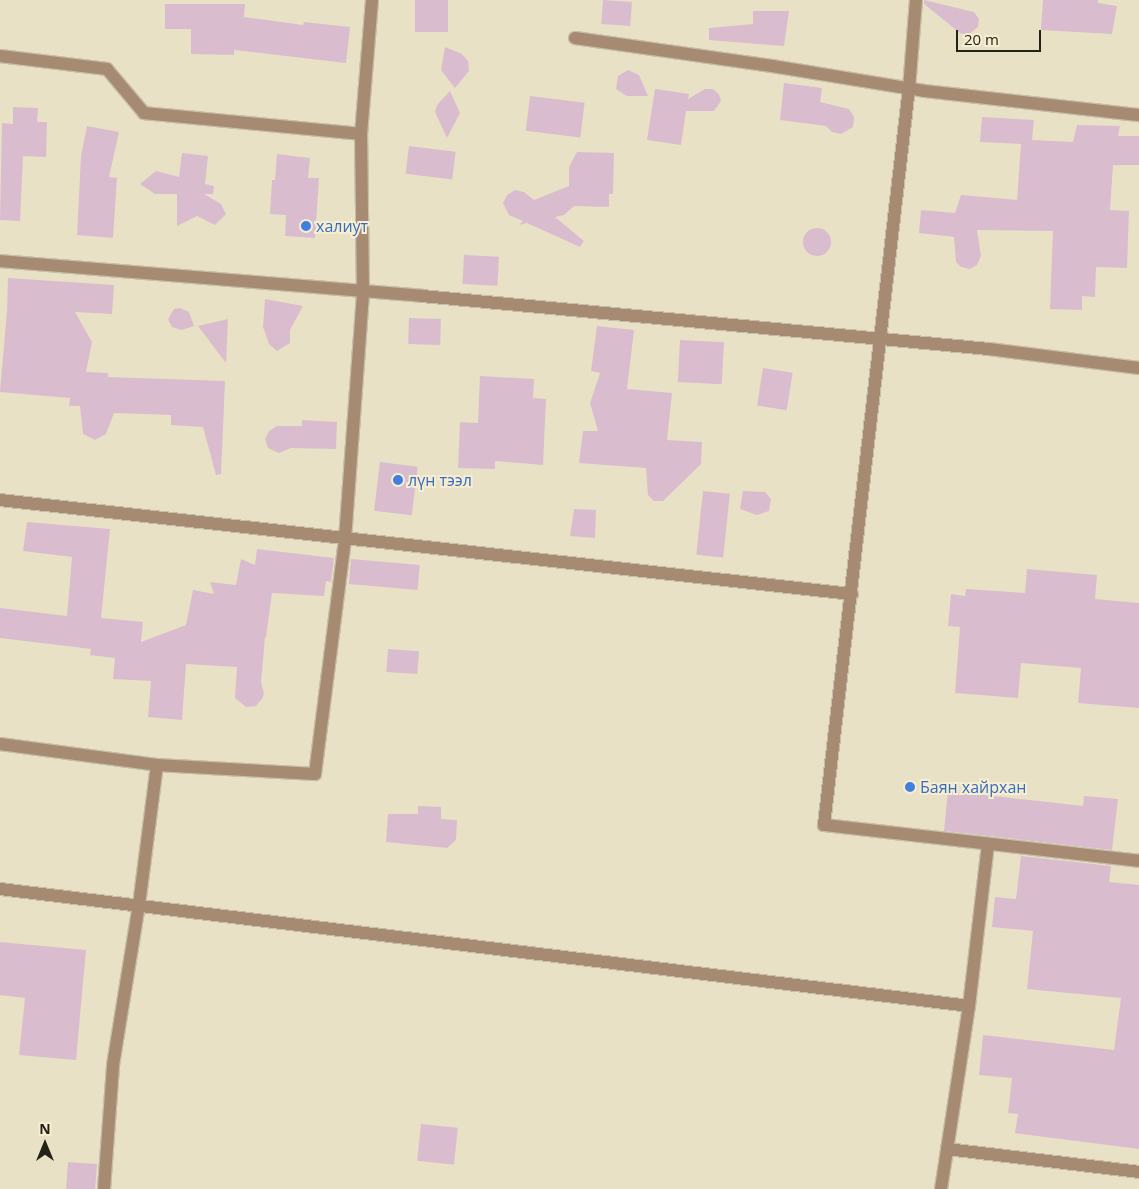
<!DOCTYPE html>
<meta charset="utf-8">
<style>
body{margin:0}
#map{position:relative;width:1139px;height:1189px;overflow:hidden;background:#e9e1c5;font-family:"Open Sans",sans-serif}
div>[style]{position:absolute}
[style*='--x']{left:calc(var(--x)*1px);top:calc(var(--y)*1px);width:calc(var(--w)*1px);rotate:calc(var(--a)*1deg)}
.building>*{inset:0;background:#d9bdce;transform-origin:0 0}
.round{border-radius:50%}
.roads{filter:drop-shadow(1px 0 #c6bea6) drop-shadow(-1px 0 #c6bea6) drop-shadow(0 1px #c6bea6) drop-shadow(0 -1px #c6bea6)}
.minor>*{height:12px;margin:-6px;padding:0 6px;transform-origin:6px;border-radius:6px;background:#a68b72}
.dots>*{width:14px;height:14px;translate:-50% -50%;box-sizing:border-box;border:2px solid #f7eed2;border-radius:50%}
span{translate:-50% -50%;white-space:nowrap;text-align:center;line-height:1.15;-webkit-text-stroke:4px #f7eed2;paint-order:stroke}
.shop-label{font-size:16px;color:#366cbe}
.left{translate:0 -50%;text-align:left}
.north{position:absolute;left:20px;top:1119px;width:50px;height:50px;-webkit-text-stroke:4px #f7eed2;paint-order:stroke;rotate:0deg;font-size:14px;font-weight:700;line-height:20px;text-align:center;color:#242117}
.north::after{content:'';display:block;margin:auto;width:18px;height:22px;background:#242117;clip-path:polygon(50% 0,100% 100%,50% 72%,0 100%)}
.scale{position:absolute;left:956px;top:30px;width:85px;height:22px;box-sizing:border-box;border:2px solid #242117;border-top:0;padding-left:6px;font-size:15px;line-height:18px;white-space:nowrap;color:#242117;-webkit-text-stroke:4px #f7eed2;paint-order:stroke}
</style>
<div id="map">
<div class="building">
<div style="left:415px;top:0;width:33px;height:32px"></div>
<div style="left:603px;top:0;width:29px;height:24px;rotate:4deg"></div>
<div style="clip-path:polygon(924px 0,974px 12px,979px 19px,978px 27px,968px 35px,960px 33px,924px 4px)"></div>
<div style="clip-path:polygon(1043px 0,1098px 0,1098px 3px,1117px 6px,1112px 34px,1041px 30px)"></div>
<div style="clip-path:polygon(165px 4px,245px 4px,244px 17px,303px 25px,304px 22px,350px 27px,346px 63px,234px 50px,234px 55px,191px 54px,191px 29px,165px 29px)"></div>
<div style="clip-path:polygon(753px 11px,789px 11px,784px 46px,709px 40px,709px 28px,753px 24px)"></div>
<div style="clip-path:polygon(445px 47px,462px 54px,468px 61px,469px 71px,455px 88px,441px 70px)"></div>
<div style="clip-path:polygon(628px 70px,639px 75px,648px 96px,627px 96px,616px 89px,618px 76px)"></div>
<div style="clip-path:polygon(784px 83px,822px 88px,820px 102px,849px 109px,854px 117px,853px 127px,841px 134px,832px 132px,826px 126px,780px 120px)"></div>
<div style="clip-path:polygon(655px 89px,689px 94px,688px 99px,705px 89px,713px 89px,719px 94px,721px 101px,714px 111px,686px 111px,681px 145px,647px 140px)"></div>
<div style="clip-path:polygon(450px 91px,460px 113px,447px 138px,435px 112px,437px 105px)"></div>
<div style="left:530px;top:96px;width:55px;height:35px;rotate:7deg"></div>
<div style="clip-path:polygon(13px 107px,38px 108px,37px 122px,47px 122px,46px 157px,23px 156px,20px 221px,0 220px,2px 123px,13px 124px)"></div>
<div style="clip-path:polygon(982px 117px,1034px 120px,1032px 140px,1073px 142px,1077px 125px,1120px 126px,1118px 136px,1139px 136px,1139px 165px,1113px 165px,1110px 210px,1129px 211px,1127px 268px,1096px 267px,1095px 297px,1082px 296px,1082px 310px,1050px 309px,1053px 231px,977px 230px,981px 256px,977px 265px,970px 269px,961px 267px,956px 262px,954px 237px,919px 233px,921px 210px,955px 213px,961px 195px,1017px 200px,1021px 144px,980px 142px)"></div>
<div style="clip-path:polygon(87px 126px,119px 132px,109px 177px,117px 178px,113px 238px,77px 235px,81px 156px)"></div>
<div style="left:409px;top:146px;width:47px;height:28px;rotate:7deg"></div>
<div style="clip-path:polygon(577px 152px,614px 153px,613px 194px,609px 194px,609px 207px,574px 206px,564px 215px,555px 217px,584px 241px,580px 247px,527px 223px,519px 225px,523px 221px,509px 215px,503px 203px,507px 195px,515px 190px,524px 192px,534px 200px,569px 186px,569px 167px)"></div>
<div style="clip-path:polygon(182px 153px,208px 156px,205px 184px,214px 186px,213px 194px,204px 194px,221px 204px,226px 214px,215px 225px,197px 216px,177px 226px,177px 194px,155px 194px,140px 184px,156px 171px,179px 177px)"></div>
<div style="clip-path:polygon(277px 154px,310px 158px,308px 178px,319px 178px,315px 238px,285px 236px,286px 215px,270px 214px,272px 180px,275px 180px)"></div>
<div class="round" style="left:803px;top:228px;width:28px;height:28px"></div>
<div style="left:464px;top:255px;width:35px;height:29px;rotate:3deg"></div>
<div style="clip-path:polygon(8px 278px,114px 285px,112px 314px,75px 312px,92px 342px,86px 372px,108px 373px,108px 377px,225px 381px,221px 474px,216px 475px,203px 427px,171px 425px,171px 415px,114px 413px,106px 434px,95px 440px,83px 434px,80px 406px,69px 406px,70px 398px,0 392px,7px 311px)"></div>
<div style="clip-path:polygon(265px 299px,303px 306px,290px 330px,290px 343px,277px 351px,269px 344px,263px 327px)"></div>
<div style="clip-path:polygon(180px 308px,189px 312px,194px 326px,182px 330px,172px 327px,168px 319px,174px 309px)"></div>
<div style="left:409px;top:318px;width:32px;height:26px;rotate:2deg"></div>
<div style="clip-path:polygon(228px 319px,226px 363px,198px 326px)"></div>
<div style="clip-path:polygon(597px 326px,634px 330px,627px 389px,672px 393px,667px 440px,702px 442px,701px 464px,663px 501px,654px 501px,648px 495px,646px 468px,579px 463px,583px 431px,598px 431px,590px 403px,600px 373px,591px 371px)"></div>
<div style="left:680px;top:340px;width:44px;height:42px;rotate:3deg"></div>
<div style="left:763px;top:368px;width:30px;height:38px;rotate:9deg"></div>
<div style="clip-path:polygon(480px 376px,534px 379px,533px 398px,546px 399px,543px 465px,495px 461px,495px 469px,458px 468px,460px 422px,478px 423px)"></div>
<div style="clip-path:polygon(302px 420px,337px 422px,336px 449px,291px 448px,279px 453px,268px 448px,265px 439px,269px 431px,277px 426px,302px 426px)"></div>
<div style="left:380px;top:462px;width:38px;height:49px;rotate:7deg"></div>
<div style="left:703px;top:491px;width:27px;height:64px;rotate:6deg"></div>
<div style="clip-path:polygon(743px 491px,765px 492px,771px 499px,769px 511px,757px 515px,740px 509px)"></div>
<div style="clip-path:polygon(574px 509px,596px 510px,595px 538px,570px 536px)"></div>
<div style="clip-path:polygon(27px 522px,110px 529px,101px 618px,143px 622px,141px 642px,186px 625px,193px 590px,214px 594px,210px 582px,236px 585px,241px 559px,255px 565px,257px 549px,334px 558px,331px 582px,326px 581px,324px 596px,272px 593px,266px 637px,265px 637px,261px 682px,264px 694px,262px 699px,256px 706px,246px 707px,235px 698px,237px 667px,186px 664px,182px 720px,148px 717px,151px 681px,113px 679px,115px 658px,90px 655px,91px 649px,0 638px,0 608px,67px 616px,72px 557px,23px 551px)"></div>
<div style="left:351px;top:559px;width:69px;height:25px;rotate:5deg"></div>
<div style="clip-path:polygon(1027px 569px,1097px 575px,1095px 599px,1139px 603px,1139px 708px,1078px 703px,1081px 668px,1021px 663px,1018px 698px,955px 693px,960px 627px,948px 626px,951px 594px,965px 596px,966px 589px,1025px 593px)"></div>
<div style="left:388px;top:649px;width:31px;height:23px;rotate:4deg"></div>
<div style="clip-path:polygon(948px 791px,1083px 806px,1084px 796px,1118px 799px,1112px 850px,944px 831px)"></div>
<div style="clip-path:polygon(418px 806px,441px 807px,441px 819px,457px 820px,456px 840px,447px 848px,386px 842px,388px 814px,418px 814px)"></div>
<div style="clip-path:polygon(1021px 856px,1111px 866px,1109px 882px,1139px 885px,1139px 1149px,1015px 1133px,1018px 1114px,1008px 1113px,1012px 1078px,979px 1075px,983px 1035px,1114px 1050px,1121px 998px,1027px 989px,1033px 931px,992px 927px,995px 897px,1016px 899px)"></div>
<div style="clip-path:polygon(0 942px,86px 950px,76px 1060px,19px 1055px,25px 998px,0 995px)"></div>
<div style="left:421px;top:1124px;width:37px;height:37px;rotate:6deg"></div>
<div style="left:68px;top:1162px;width:29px;height:27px;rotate:4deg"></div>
</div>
<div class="roads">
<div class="minor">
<div style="--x:916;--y:0;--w:88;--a:94.5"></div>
<div style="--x:909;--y:88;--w:742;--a:96.58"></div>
<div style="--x:824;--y:825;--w:317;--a:6.5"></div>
<div style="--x:575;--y:38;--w:199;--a:8.1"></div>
<div style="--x:772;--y:66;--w:154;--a:9.3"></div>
<div style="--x:924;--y:91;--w:216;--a:6.4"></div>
<div style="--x:0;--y:56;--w:108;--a:6.9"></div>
<div style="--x:107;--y:69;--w:57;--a:49.9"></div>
<div style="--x:144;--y:113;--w:218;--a:5.5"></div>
<div style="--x:0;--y:261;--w:423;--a:4.7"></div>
<div style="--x:422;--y:296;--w:569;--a:5.34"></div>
<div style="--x:989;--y:349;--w:151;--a:7.2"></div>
<div style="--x:0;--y:500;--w:857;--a:6.3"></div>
<div style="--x:0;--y:744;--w:158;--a:7.6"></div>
<div style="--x:157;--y:765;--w:158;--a:3.3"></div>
<div style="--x:315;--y:774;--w:237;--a:-82.7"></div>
<div style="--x:345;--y:539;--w:247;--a:-85.8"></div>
<div style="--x:363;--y:293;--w:159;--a:-90.7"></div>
<div style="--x:361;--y:134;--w:134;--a:-85.3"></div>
<div style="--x:0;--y:889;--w:976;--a:6.88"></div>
<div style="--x:947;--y:1149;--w:193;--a:6.8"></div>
<div style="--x:104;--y:1189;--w:124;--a:-85.8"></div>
<div style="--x:113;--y:1065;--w:162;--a:-80.8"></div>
<div style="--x:139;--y:905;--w:141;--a:-82.7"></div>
<div style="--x:941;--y:1189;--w:185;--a:-81.3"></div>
<div style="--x:969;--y:1006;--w:162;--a:-83.3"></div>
</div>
</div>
<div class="dots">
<div style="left:306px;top:226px;background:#3f7fe0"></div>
<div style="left:398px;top:480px;background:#3f7fe0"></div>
<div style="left:910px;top:787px;background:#3f7fe0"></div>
</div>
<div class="shop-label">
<span class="left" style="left:316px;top:226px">халиут</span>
<span class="left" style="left:408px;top:480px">лүн тээл</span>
<span class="left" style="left:920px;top:787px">Баян хайрхан</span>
</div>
<div class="north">N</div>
<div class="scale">20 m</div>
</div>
